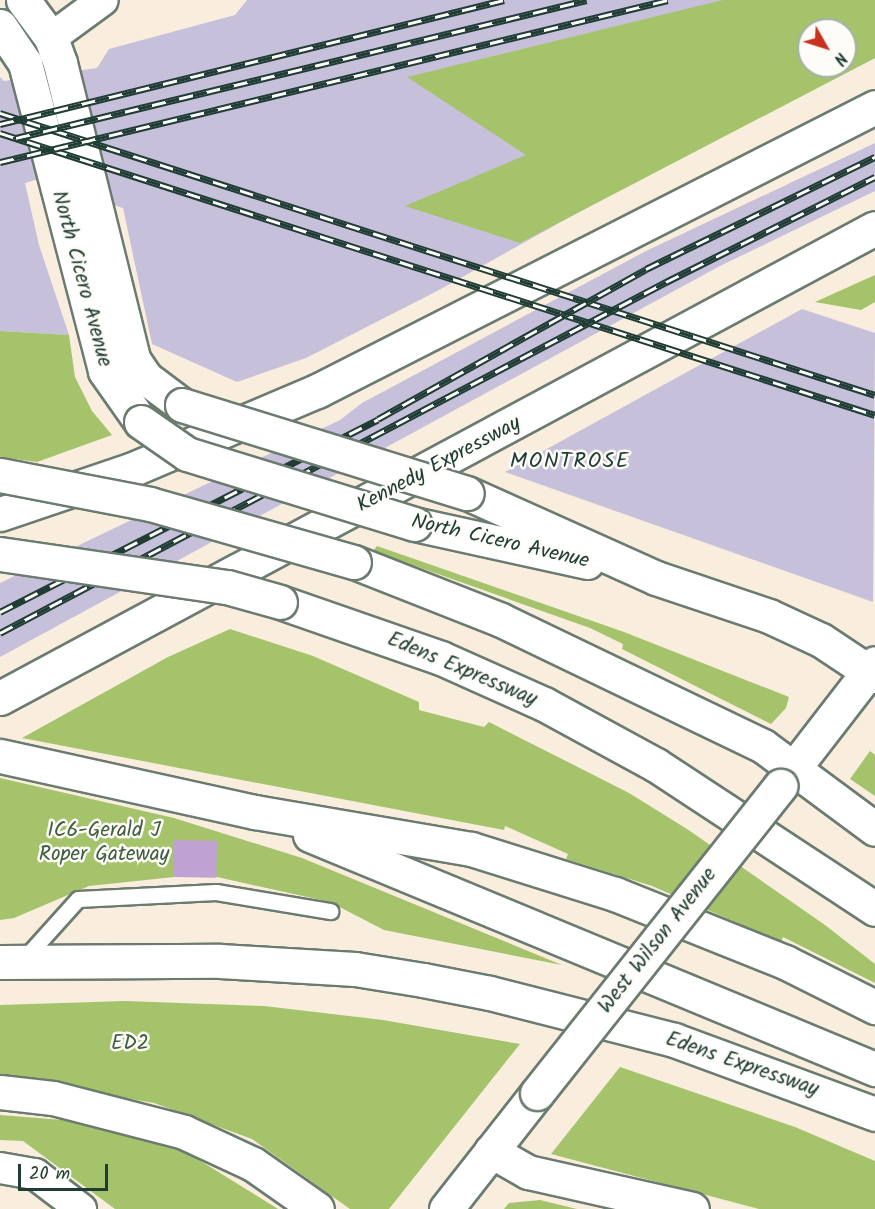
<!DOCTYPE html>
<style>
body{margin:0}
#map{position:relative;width:875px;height:1209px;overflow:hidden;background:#f9eddd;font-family:Kalam,sans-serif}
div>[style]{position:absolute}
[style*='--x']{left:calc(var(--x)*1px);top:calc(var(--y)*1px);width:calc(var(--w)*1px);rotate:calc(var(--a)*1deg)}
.industrial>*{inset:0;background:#c6c0da}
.green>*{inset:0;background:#a4c36b}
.building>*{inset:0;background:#bfa2d3;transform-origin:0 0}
.roads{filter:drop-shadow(2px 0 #6b7b6f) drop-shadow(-2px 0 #6b7b6f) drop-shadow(0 2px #6b7b6f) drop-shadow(0 -2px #6b7b6f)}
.service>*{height:15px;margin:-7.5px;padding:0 7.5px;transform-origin:7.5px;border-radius:7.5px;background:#fff}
.minor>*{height:30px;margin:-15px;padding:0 15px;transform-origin:15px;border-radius:15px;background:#fff}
.tertiary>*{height:33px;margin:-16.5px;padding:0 16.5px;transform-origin:16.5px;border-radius:16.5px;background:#fff}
.primary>*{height:33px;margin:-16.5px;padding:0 16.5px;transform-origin:16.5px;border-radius:16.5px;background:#fff}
.motorway>*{height:33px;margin:-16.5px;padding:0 16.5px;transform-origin:16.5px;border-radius:16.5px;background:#fff}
.rail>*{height:7px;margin-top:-3.5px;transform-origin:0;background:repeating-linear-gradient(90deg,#fdfcf7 0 14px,#1f3d34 0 28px);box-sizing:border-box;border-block:2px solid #1f3d34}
.bridges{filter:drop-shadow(2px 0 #6b7b6f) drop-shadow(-2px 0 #6b7b6f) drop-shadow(0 2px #6b7b6f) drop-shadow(0 -2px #6b7b6f)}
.tertiary-bridge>*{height:33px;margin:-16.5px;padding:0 16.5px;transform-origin:16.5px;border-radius:16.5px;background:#fff}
.primary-bridge>*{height:33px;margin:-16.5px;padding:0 16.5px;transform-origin:16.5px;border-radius:16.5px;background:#fff}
.motorway-bridge>*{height:33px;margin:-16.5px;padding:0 16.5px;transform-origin:16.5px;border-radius:16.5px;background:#fff}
span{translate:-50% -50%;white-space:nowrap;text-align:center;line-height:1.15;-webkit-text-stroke:5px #fdfcf7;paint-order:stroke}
.street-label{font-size:21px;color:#1f3d34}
.park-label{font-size:21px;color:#405e42}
.neighbourhood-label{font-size:22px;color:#1f3d34;letter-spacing:1.5px}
.north{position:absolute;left:797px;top:18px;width:60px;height:60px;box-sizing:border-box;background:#fdfcf7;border:2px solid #a4b0a9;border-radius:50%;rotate:129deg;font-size:16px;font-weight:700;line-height:24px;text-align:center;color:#1f3d34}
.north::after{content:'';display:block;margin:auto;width:21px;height:27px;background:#c8321e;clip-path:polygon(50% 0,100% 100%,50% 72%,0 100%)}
.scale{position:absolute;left:18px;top:1164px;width:90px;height:27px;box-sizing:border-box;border:3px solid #1f3d34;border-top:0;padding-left:8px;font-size:18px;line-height:21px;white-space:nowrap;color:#1f3d34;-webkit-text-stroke:4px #fdfcf7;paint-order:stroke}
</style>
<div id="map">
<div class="industrial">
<div style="clip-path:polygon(evenodd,247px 0,875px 0,875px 58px,629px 184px,439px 290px,306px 358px,237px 382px,152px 344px,123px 208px,35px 180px,25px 183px,39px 245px,69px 335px,0 331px,0 77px,4px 81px,97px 68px,109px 49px,235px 15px,247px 0,809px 30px,845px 30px,845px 66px,809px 66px,809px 30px)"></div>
<div style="clip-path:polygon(875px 143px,875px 191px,720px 266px,0 657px,0 583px,340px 420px,362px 403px,646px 251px)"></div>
<div style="clip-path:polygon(802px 309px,875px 333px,873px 602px,505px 472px)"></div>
</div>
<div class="green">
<div style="clip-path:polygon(evenodd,723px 0,875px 0,875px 58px,520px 243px,405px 206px,526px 155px,407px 77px,723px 0,809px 30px,845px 30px,845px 66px,809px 66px,809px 30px)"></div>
<div style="clip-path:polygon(875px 275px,875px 302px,861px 310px,815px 302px)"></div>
<div style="clip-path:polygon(0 331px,69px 335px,75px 377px,92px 411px,112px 435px,37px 462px,0 457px)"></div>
<div style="clip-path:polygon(377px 546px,624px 632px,789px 697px,786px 708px,771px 724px,622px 649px,623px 644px,590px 628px,373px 551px)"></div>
<div style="clip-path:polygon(230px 629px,313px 656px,419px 702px,419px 710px,484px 727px,489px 722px,629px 793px,687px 829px,825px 925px,875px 964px,875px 983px,783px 937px,781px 942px,652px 886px,566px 859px,568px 854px,505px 826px,504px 830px,22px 738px,168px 657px)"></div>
<div style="clip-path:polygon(870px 751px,875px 755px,875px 796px,850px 779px)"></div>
<div style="clip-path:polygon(0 778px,174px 818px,302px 858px,562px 965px,384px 930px,330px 902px,217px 877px,174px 877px,89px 886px,14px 918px,0 920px)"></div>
<div style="clip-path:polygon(125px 1001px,264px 1006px,383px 1020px,520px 1044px,389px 1209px,350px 1209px,252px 1139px,154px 1103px,0 1077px,0 1005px)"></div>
<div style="clip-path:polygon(620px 1067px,795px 1127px,875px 1161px,875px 1209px,759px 1209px,551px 1154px)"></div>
<div style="clip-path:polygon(0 1115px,75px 1121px,197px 1154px,199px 1160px,278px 1209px,115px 1209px,23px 1141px,0 1140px)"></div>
<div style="clip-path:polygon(540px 1200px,577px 1209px,504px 1209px,509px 1203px)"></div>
</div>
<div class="building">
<div style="left:174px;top:840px;width:43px;height:37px;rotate:1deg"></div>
</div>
<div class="roads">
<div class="service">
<div style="--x:23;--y:960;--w:82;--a:-48"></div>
<div style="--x:78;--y:899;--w:138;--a:-2.9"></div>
<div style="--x:216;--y:892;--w:116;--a:9.5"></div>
</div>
<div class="minor">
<div style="--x:51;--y:38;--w:64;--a:-36.2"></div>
<div style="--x:0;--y:1168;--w:36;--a:10"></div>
<div style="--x:35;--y:1174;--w:58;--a:37.3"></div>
</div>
<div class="tertiary">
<div style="--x:780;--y:786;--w:155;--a:-52.3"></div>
<div style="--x:446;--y:1209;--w:147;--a:-51.9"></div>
</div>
<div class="primary">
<div style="--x:23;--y:0;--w:47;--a:53.6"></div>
<div style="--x:51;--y:38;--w:27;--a:70"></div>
<div style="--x:60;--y:63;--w:305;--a:76.1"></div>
<div style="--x:133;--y:359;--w:23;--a:56"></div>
<div style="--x:146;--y:378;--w:45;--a:36.9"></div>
<div style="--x:0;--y:26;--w:45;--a:56"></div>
<div style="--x:25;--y:63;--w:318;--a:75.4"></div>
<div style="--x:105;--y:371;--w:62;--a:54.8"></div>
<div style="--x:467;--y:493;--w:207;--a:24.2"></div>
<div style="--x:656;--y:578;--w:119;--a:18.6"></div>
<div style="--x:769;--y:616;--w:57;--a:24.8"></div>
<div style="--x:821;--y:640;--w:65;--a:33.7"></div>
<div style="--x:414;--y:524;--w:177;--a:12.4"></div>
</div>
<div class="motorway">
<div style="--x:0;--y:514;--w:140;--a:-18.7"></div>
<div style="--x:133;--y:469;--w:200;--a:-23"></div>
<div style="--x:317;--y:391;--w:626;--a:-26.97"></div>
<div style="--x:354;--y:562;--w:158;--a:21.5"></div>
<div style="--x:501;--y:620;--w:291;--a:25.7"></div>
<div style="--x:763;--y:746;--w:139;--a:36.5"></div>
<div style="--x:280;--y:602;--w:170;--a:19.2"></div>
<div style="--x:441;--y:658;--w:113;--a:24.1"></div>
<div style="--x:544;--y:704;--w:128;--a:28.6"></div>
<div style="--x:656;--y:765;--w:262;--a:33.3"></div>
<div style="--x:0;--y:698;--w:993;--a:-28.24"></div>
<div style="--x:0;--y:756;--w:261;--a:12.4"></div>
<div style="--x:255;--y:812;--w:219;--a:9.7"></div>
<div style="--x:471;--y:849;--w:151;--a:17.4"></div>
<div style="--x:615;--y:894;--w:183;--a:21.8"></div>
<div style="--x:785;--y:962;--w:101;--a:26.6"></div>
<div style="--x:310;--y:835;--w:612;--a:22.5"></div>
<div style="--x:0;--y:962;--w:220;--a:-0.3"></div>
<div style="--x:220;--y:961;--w:135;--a:3.4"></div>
<div style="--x:355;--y:969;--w:69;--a:9.2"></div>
<div style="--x:423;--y:980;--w:68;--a:11"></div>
<div style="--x:490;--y:993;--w:190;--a:14.3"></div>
<div style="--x:674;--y:1040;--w:214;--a:20.2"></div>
<div style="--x:0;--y:1092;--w:53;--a:6.5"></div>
<div style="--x:53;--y:1098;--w:135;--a:14.5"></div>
<div style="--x:184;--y:1132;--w:76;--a:24.9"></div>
<div style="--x:253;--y:1164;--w:78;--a:35.1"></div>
<div style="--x:491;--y:1151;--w:43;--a:29.6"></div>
<div style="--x:528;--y:1172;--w:168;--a:12.7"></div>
</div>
</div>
<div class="rail">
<div style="--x:0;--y:113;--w:919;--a:17.86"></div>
<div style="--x:0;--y:124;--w:519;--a:-13.82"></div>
<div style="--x:0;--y:133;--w:919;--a:17.86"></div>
<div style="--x:16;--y:138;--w:587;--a:-13.59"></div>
<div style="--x:0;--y:162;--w:687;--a:-13.63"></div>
<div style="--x:0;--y:612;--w:424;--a:-27"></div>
<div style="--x:378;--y:419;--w:307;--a:-29.2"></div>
<div style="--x:646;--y:269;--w:255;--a:-26.1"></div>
<div style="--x:0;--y:633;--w:753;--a:-27.79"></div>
<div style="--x:666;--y:282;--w:234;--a:-26.7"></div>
</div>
<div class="bridges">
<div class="tertiary-bridge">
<div style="--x:537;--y:1093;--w:392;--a:-51.6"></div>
</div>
<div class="primary-bridge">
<div style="--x:182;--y:405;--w:298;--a:17.2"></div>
<div style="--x:141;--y:422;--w:56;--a:34.8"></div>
<div style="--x:187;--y:454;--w:238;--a:17.1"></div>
</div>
<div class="motorway-bridge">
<div style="--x:0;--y:475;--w:153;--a:10.9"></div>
<div style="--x:150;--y:504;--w:212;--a:15.9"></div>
<div style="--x:0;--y:554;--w:229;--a:8.3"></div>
<div style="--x:227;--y:587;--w:55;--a:15.8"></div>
</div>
</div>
<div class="street-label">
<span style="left:81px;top:279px;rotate:75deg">North Cicero Avenue</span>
<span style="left:439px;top:465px;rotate:-28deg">Kennedy Expressway</span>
<span style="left:500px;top:542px;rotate:13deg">North Cicero Avenue</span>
<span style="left:462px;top:670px;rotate:23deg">Edens Expressway</span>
<span style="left:658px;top:941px;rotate:-52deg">West Wilson Avenue</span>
<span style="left:742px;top:1065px;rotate:19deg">Edens Expressway</span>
</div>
<div class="park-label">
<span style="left:104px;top:843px">IC6-Gerald J<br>Roper Gateway</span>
<span style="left:130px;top:1044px">ED2</span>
</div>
<div class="neighbourhood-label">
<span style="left:570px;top:462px">MONTROSE</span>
</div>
<div class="north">N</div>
<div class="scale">20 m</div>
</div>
